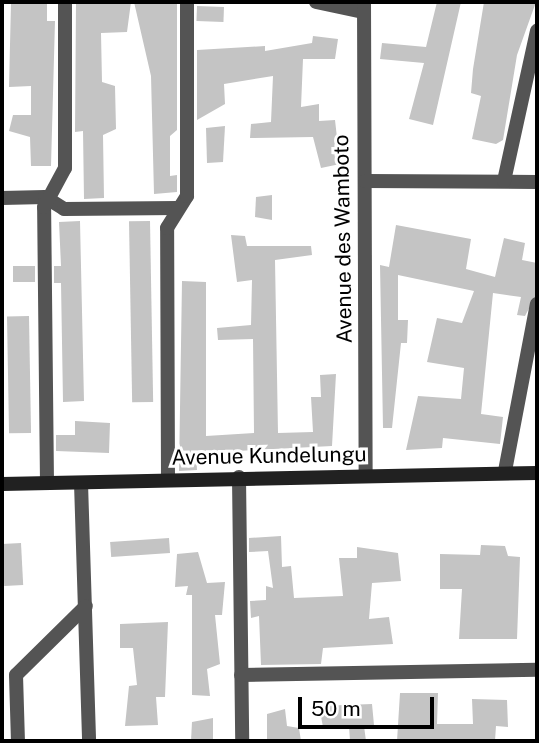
<!DOCTYPE html>
<style>
body{margin:0}
#map{position:relative;width:539px;height:743px;overflow:hidden;background:#fff;font-family:"Public Sans",sans-serif}
div>[style]{position:absolute}
[style*='--x']{left:calc(var(--x)*1px);top:calc(var(--y)*1px);width:calc(var(--w)*1px);rotate:calc(var(--a)*1deg)}
.building>*{inset:0;background:#c4c4c4;transform-origin:0 0}
.street>*{height:14px;margin:-7px;padding:0 7px;transform-origin:7px;border-radius:7px;background:#545454}
.secondary>*{height:14px;margin:-7px;padding:0 7px;transform-origin:7px;border-radius:7px;background:#212121}
span{translate:-50% -50%;white-space:nowrap;text-align:center;line-height:1.15;-webkit-text-stroke:6px #fff;paint-order:stroke}
.street-label{font-size:21px;color:#000}
.frame{position:absolute;inset:0;border:4px solid #000;pointer-events:none}
.scale{position:absolute;left:298px;top:697px;width:136px;height:32px;box-sizing:border-box;border:4px solid #000;border-top:0;padding-left:9px;font-size:21px;line-height:24px;white-space:nowrap;color:#000;-webkit-text-stroke:5px #fff;paint-order:stroke}
</style>
<div id="map">
<div class="building">
<div style="clip-path:polygon(11px 2px,47px 2px,47px 21px,55px 21px,51px 166px,31px 166px,30px 137px,9px 131px,13px 115px,31px 115px,31px 86px,9px 87px)"></div>
<div style="clip-path:polygon(76px 2px,131px 2px,127px 32px,101px 33px,102px 82px,115px 86px,116px 129px,103px 135px,104px 198px,84px 199px,83px 131px,75px 132px)"></div>
<div style="clip-path:polygon(134px 2px,177px 2px,177px 130px,170px 136px,170px 176px,177px 175px,177px 192px,154px 194px,151px 76px)"></div>
<div style="clip-path:polygon(437px 2px,461px 2px,433px 125px,409px 119px,424px 63px,380px 59px,382px 43px,426px 47px)"></div>
<div style="clip-path:polygon(484px 2px,536px 2px,517px 55px,503px 140px,496px 144px,472px 139px,481px 96px,471px 93px,473px 69px)"></div>
<div style="left:197px;top:6px;width:27px;height:15px;rotate:2deg"></div>
<div style="clip-path:polygon(313px 36px,338px 39px,335px 59px,303px 59px,301px 107px,319px 104px,319px 121px,335px 120px,340px 164px,321px 168px,313px 137px,250px 138px,251px 124px,271px 122px,273px 76px,224px 84px,225px 104px,197px 120px,197px 50px,265px 46px,265px 51px,312px 43px)"></div>
<div style="clip-path:polygon(225px 126px,223px 162px,207px 163px,206px 128px)"></div>
<div style="clip-path:polygon(272px 195px,272px 220px,255px 217px,256px 197px)"></div>
<div style="clip-path:polygon(80px 221px,84px 401px,63px 402px,61px 283px,54px 283px,54px 266px,61px 266px,59px 222px)"></div>
<div style="left:150px;top:221px;width:181px;height:21px;rotate:89deg"></div>
<div style="clip-path:polygon(396px 225px,471px 239px,466px 269px,495px 277px,504px 238px,525px 243px,522px 260px,537px 263px,536px 295px,525px 316px,517px 315px,521px 297px,493px 293px,481px 414px,503px 417px,500px 444px,443px 438px,442px 448px,406px 450px,418px 396px,461px 399px,464px 368px,427px 362px,437px 318px,462px 323px,474px 291px,398px 275px,398px 320px,408px 320px,407px 343px,401px 343px,392px 428px,383px 428px,380px 265px,389px 267px)"></div>
<div style="clip-path:polygon(231px 235px,245px 236px,247px 246px,311px 246px,312px 255px,275px 260px,278px 433px,313px 432px,311px 397px,321px 397px,320px 375px,336px 374px,332px 446px,196px 453px,197px 470px,179px 471px,182px 281px,206px 282px,206px 436px,254px 433px,253px 339px,218px 340px,217px 328px,251px 325px,252px 280px,237px 282px)"></div>
<div style="left:13px;top:266px;width:22px;height:16px"></div>
<div style="left:29px;top:316px;width:117px;height:22px;rotate:89deg"></div>
<div style="clip-path:polygon(75px 421px,110px 423px,109px 453px,56px 451px,56px 435px,75px 435px)"></div>
<div style="clip-path:polygon(281px 536px,282px 567px,291px 566px,294px 598px,343px 596px,339px 558px,357px 558px,357px 547px,398px 553px,401px 581px,372px 583px,369px 619px,389px 617px,393px 644px,323px 648px,321px 664px,261px 665px,259px 616px,251px 618px,250px 601px,266px 600px,266px 586px,273px 588px,268px 551px,249px 552px,249px 538px)"></div>
<div style="left:169px;top:538px;width:15px;height:59px;rotate:86deg"></div>
<div style="left:21px;top:543px;width:42px;height:19px;rotate:87deg"></div>
<div style="clip-path:polygon(481px 545px,505px 546px,508px 556px,520px 557px,517px 639px,459px 639px,462px 589px,440px 589px,440px 554px,480px 555px)"></div>
<div style="clip-path:polygon(198px 552px,207px 583px,225px 582px,222px 615px,215px 615px,220px 664px,207px 669px,210px 696px,192px 695px,192px 595px,186px 595px,188px 586px,175px 587px,177px 554px)"></div>
<div style="clip-path:polygon(168px 622px,165px 697px,156px 697px,158px 725px,125px 726px,129px 686px,137px 685px,133px 648px,120px 648px,120px 624px)"></div>
<div style="clip-path:polygon(400px 693px,438px 693px,437px 724px,473px 724px,472px 699px,507px 700px,508px 727px,496px 726px,495px 741px,397px 741px)"></div>
<div style="clip-path:polygon(372px 704px,374px 725px,364px 726px,366px 741px,350px 741px,349px 726px,323px 727px,319px 706px)"></div>
<div style="clip-path:polygon(285px 709px,287px 726px,299px 728px,301px 741px,267px 741px,267px 714px)"></div>
<div style="clip-path:polygon(213px 718px,213px 741px,191px 741px,192px 722px)"></div>
</div>
<div class="street">
<div style="--x:316;--y:2;--w:48;--a:12"></div>
<div style="--x:364;--y:2;--w:474;--a:89.8"></div>
<div style="--x:365;--y:181;--w:172;--a:0.3"></div>
<div style="--x:504;--y:181;--w:154;--a:-77.6"></div>
<div style="--x:2;--y:198;--w:43;--a:-1.3"></div>
<div style="--x:45;--y:197;--w:22;--a:32"></div>
<div style="--x:64;--y:209;--w:114;--a:-0.5"></div>
<div style="--x:505;--y:471;--w:170;--a:-79.2"></div>
<div style="--x:239;--y:477;--w:264;--a:89.3"></div>
<div style="--x:168;--y:479;--w:251;--a:-90.2"></div>
<div style="--x:167;--y:228;--w:38;--a:-58"></div>
<div style="--x:187;--y:196;--w:194;--a:-90"></div>
<div style="--x:47;--y:483;--w:276;--a:-90.6"></div>
<div style="--x:44;--y:207;--w:44;--a:-61.7"></div>
<div style="--x:65;--y:168;--w:166;--a:-90"></div>
<div style="--x:81;--y:483;--w:258;--a:88.2"></div>
<div style="--x:16;--y:675;--w:98;--a:-44.6"></div>
<div style="--x:16;--y:675;--w:66;--a:88.3"></div>
<div style="--x:241;--y:675;--w:296;--a:-1"></div>
</div>
<div class="secondary">
<div style="--x:2;--y:484;--w:535;--a:-1.18"></div>
</div>
<div class="street-label">
<span style="left:343px;top:239px;rotate:-91deg">Avenue des Wamboto</span>
<span style="left:269px;top:456px;rotate:-1deg">Avenue Kundelungu</span>
</div>
<div class="frame"></div>
<div class="scale">50 m</div>
</div>
